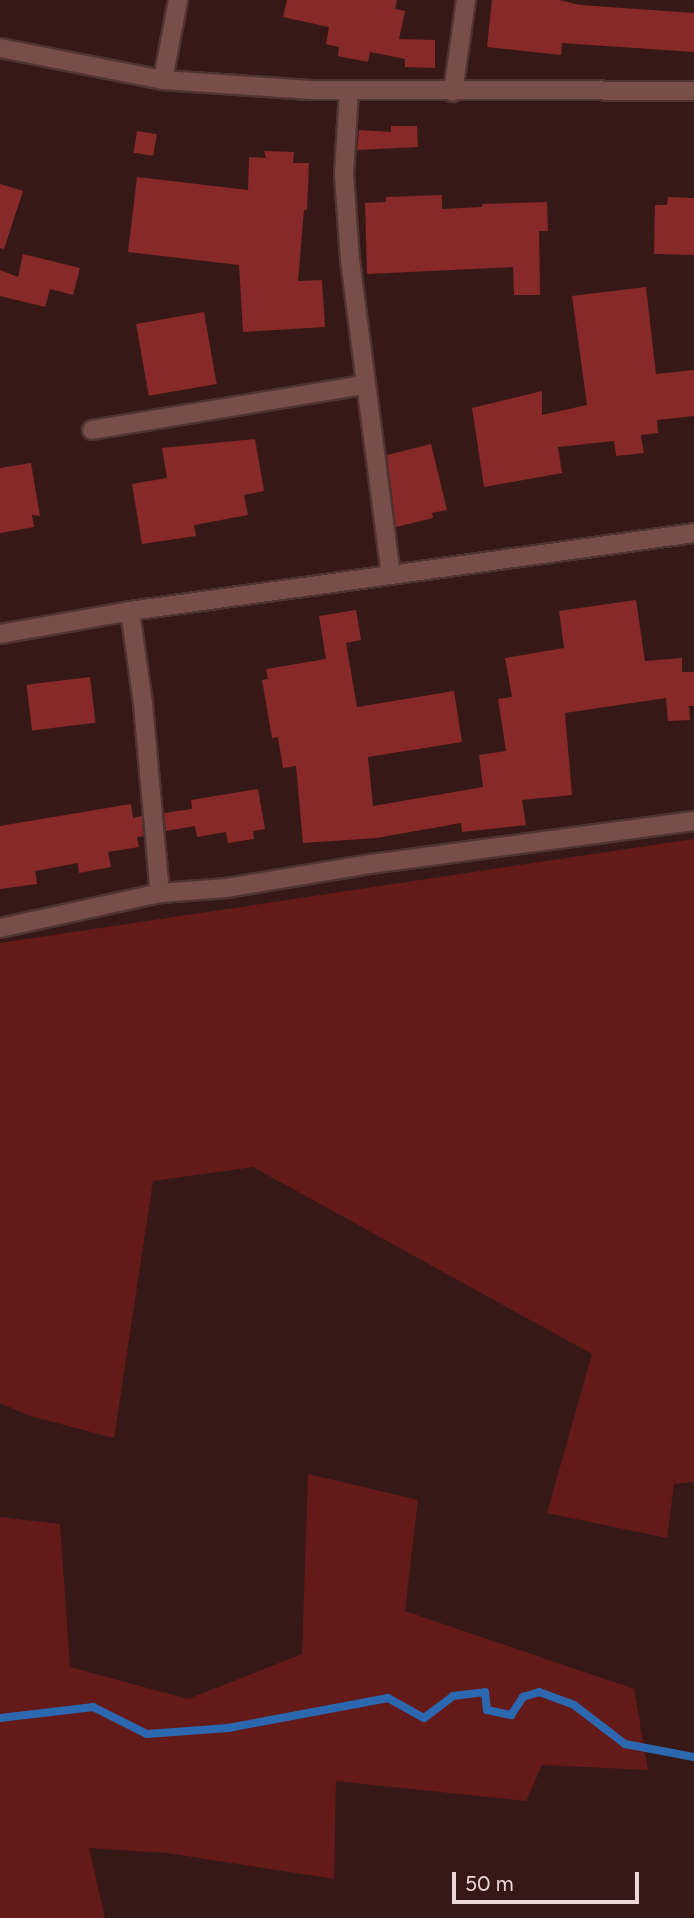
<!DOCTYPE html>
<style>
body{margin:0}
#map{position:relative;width:694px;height:1918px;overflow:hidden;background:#361917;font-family:Figtree,sans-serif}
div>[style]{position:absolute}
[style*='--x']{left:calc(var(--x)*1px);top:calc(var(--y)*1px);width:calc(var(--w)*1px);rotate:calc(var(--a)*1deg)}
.green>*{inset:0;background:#641a19}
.stream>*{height:8px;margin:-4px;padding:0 4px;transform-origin:4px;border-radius:4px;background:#2c68af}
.building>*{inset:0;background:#872928;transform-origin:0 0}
.roads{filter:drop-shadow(2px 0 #503432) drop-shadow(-2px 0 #503432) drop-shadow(0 2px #503432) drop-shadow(0 -2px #503432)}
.street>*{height:18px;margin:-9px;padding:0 9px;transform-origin:9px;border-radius:9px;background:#784e4a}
span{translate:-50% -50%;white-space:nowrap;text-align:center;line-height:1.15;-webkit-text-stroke:7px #361917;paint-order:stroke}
.scale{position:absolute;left:452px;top:1872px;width:187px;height:32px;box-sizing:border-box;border:4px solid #edd8d6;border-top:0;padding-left:9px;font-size:21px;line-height:24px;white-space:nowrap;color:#edd8d6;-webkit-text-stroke:5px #361917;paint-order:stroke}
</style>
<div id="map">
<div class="green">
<div style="clip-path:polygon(694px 839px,694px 1482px,674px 1484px,667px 1538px,547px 1513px,592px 1354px,253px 1167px,153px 1181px,114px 1438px,30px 1416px,0 1403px,0 943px)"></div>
<div style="clip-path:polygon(308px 1474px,418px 1500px,405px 1611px,634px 1689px,648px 1770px,542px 1765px,526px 1801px,336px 1781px,334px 1879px,167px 1853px,89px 1848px,105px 1918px,0 1918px,0 1517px,60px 1524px,70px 1667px,188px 1699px,302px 1654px)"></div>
</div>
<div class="stream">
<div style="--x:0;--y:1718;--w:94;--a:-6.7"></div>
<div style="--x:93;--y:1707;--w:60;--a:26.6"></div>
<div style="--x:147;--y:1734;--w:81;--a:-4.2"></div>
<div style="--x:228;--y:1728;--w:163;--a:-10.6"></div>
<div style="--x:388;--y:1698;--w:41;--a:29.1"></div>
<div style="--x:424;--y:1718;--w:36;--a:-37"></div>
<div style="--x:453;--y:1696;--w:32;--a:-7"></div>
<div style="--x:485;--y:1692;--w:18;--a:84"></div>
<div style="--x:487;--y:1710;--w:25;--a:12"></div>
<div style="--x:511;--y:1715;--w:22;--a:-56"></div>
<div style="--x:523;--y:1697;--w:17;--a:-17"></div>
<div style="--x:539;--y:1692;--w:37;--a:20"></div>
<div style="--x:574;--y:1705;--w:64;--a:37.4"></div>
<div style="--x:625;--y:1744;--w:70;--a:10.7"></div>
</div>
<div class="building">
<div style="clip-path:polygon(287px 0,397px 0,395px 9px,405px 11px,399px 39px,435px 40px,435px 68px,405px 67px,405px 59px,370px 52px,368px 62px,338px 56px,339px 47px,326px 44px,329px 27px,283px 17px)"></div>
<div style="clip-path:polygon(492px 0,559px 0,580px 5px,694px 13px,694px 52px,562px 43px,561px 55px,487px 47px)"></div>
<div style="clip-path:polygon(391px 126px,417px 126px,418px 147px,357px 150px,359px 130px,391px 132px)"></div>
<div style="left:137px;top:131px;width:20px;height:22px;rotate:9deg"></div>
<div style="clip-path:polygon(264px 151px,294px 152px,293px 163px,309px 163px,307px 210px,304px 210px,298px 281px,322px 280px,325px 327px,243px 332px,239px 265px,128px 252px,137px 177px,248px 190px,249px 157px,266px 158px)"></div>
<div style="clip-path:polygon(0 184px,23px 191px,4px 249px,0 248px)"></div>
<div style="clip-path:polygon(442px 195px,442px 209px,482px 207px,482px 204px,547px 202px,548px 231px,539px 231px,540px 295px,514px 295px,513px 267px,367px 274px,365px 203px,386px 202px,386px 197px)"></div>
<div style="clip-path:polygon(668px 197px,694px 198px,694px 255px,654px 254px,655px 205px,667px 205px)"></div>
<div style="clip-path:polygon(23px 254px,80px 268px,73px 295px,50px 289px,45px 307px,0 296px,0 270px,18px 277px)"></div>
<div style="clip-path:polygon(646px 287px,656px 374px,694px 370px,694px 416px,657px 420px,658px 433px,641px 435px,644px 453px,616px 456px,614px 441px,558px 447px,562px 473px,484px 487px,472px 408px,542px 391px,542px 415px,587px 405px,572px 296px)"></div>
<div style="left:204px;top:312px;width:73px;height:69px;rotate:80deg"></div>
<div style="clip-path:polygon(255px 439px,264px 491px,244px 495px,248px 515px,194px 525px,196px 536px,142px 544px,132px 484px,167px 478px,162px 448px)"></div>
<div style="clip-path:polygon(431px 444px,447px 510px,432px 513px,433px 518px,396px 527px,387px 455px)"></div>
<div style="clip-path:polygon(31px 463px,40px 516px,32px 515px,34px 527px,0 533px,0 468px)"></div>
<div style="clip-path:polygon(636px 600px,645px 661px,682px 658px,682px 672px,694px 672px,694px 706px,689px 706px,690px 720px,668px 721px,666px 698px,565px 713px,572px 795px,522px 800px,526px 825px,462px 832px,461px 823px,376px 838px,303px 843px,296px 766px,283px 768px,278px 737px,272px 738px,262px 680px,268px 679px,266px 669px,326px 659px,319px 616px,356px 610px,361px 640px,346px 643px,357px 707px,454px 691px,462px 742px,368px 757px,373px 806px,483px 787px,479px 755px,506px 751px,498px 699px,512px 697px,505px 658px,564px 648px,559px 611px)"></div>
<div style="left:90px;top:677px;width:46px;height:64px;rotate:83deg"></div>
<div style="clip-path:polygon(258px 789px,265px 829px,253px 831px,254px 839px,228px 843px,226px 832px,197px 837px,195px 826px,166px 831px,164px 813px,192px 809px,191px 800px)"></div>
<div style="clip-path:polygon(131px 804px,133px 818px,142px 816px,143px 836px,137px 837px,139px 847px,108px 852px,111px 867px,79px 873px,78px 863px,35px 871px,37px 884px,0 889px,0 826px)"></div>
</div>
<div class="roads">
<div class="street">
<div style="--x:0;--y:48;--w:166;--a:11.1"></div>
<div style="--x:163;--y:80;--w:148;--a:3.9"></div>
<div style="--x:311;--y:90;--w:383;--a:0.1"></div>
<div style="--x:163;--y:80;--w:81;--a:-79.4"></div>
<div style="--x:349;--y:90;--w:84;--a:93.4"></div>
<div style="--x:344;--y:174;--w:86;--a:86"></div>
<div style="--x:350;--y:260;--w:317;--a:82.6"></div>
<div style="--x:453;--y:92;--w:93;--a:-82"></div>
<div style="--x:92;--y:430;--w:276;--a:-9.4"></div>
<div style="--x:130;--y:611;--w:94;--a:82"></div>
<div style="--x:143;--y:704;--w:190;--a:84.9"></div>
<div style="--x:0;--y:634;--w:132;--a:-10"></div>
<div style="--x:130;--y:611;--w:569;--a:-7.87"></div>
<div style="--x:0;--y:928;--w:164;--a:-12.3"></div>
<div style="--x:160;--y:893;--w:67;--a:-4.3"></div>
<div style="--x:227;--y:888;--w:146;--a:-9.5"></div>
<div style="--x:371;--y:864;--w:326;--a:-7.6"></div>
</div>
</div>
<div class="scale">50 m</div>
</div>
